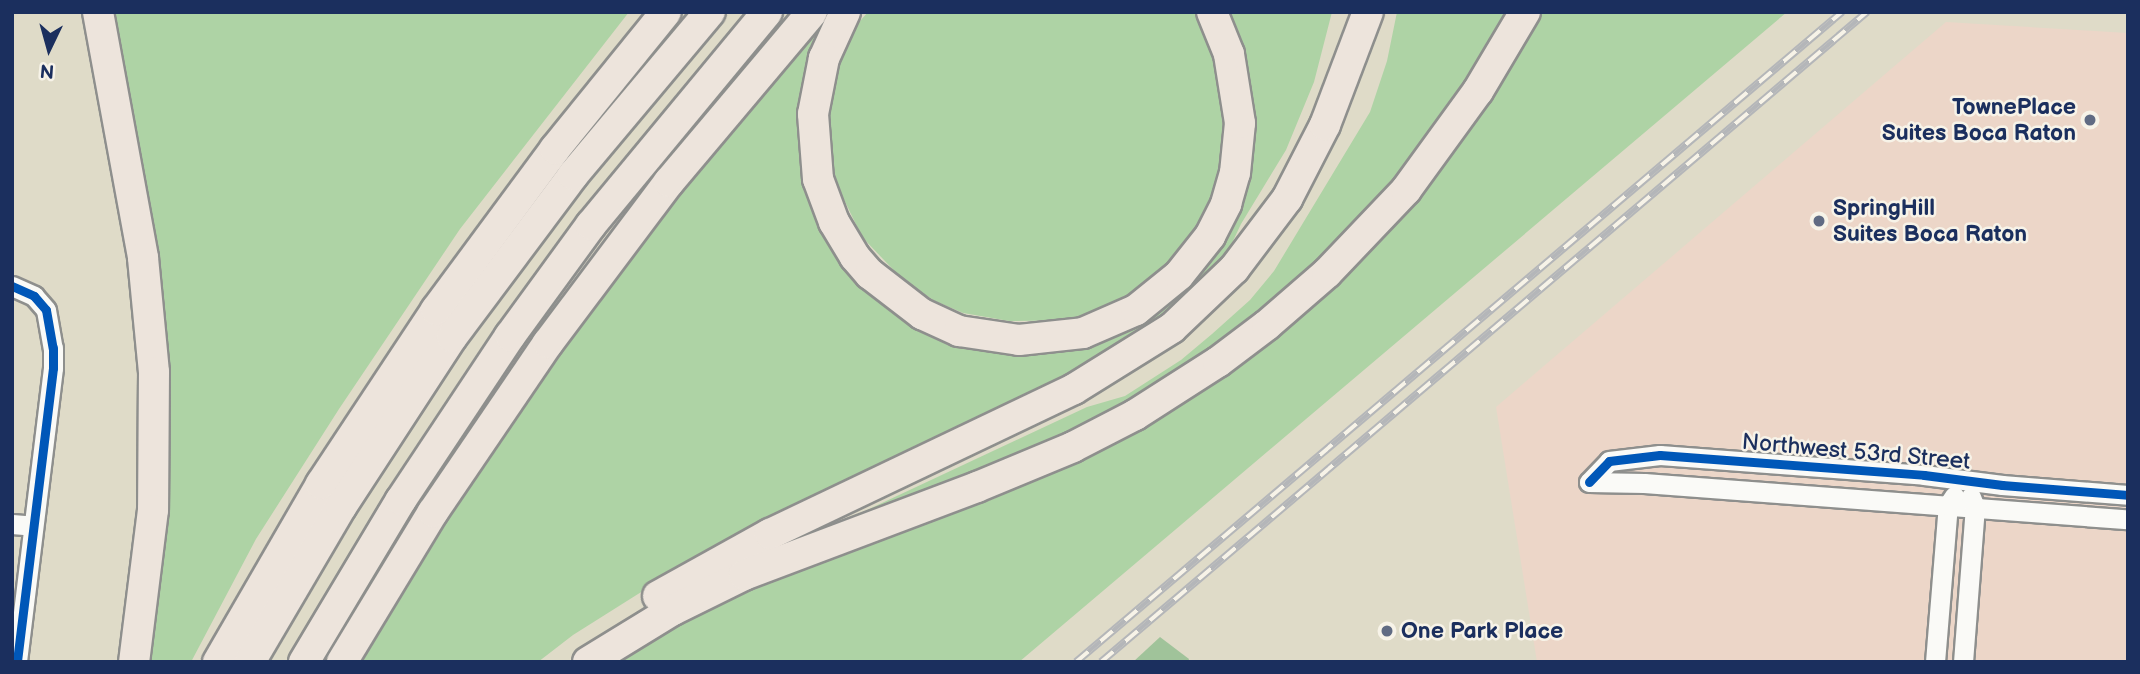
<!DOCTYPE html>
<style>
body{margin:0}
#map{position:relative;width:2140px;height:674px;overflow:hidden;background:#dfdbc8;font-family:"Balsamiq Sans",sans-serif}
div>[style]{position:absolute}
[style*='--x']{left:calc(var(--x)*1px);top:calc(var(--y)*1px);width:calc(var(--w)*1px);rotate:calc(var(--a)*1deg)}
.built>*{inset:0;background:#ecd6c8}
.green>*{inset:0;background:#aed3a5}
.forest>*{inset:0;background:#a0c39a}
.roads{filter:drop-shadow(2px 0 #8e8f8d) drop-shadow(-2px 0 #8e8f8d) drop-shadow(0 2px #8e8f8d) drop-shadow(0 -2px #8e8f8d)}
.minor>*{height:19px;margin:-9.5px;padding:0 9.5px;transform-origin:9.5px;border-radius:9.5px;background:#fafaf7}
.highway>*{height:30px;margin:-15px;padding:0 15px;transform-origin:15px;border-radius:15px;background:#ede4dc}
.rail>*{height:8px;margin-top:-4px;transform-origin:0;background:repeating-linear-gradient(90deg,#f7f3e8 0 16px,#b4b6b9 0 32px);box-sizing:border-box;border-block:2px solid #b4b6b9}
.cycleway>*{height:9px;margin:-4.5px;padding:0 4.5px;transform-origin:4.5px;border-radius:4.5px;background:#0057b8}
.dots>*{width:19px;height:19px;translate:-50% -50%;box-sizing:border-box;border:4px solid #f7f3e8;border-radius:50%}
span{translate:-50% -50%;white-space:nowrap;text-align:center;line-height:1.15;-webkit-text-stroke:5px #f7f3e8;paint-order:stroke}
.poi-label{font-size:23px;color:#1b2f5e;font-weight:700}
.right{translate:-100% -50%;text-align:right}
.left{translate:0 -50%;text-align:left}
.street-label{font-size:23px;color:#1b2f5e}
.frame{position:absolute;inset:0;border:14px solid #1b2f5e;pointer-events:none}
.north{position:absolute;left:14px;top:14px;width:70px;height:70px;-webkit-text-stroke:5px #f7f3e8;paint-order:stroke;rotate:185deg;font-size:19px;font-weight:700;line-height:28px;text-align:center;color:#1b2f5e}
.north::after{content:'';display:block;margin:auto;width:24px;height:32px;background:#1b2f5e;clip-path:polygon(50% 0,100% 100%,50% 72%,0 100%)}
</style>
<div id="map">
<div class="built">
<div style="clip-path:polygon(1946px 22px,2128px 33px,2128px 662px,1537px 662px,1496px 407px)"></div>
</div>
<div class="green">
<div style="clip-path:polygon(106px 12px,629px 12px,460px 229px,339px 409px,256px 539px,191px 662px,141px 662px,162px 488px)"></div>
<div style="clip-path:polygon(868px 12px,1196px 12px,1224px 82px,1227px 154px,1213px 202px,1179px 261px,1144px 291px,1082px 320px,1009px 321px,963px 313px,935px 301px,905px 282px,862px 237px,837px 185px,830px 154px,828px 106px,838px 60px,853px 29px)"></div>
<div style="clip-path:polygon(1223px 12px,1332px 12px,1314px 82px,1286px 150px,1241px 224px,1225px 258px,1180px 304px,1091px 365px,805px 501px,692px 560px,573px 635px,538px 662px,356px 662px,400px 586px,572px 327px,731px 119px,810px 31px,820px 37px,801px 137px,897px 314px,1115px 335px,1149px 319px,1194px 280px,1249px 178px,1255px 136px,1250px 81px,1239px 42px)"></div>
<div style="clip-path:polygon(1397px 12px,1507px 12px,1476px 69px,1434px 132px,1364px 216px,1281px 299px,1209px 353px,1129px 403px,1037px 451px,835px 525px,1087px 407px,1125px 396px,1181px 360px,1212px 334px,1250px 300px,1274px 271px,1370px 112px,1387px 61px)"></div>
<div style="clip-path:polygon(1539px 12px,1787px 12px,1019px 662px,616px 662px,681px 624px,803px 566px,993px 499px,1070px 464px,1149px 423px,1250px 358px,1327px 292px)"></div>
</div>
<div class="forest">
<div style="clip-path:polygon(1160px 637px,1189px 659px,1188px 662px,1133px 662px)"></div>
</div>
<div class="roads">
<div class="minor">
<div style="--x:12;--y:286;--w:24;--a:24"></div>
<div style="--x:34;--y:296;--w:18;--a:49"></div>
<div style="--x:46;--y:310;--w:39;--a:80"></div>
<div style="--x:53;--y:348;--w:20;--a:90"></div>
<div style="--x:53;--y:368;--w:296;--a:97"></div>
<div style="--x:1589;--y:482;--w:29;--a:-46"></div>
<div style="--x:1609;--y:461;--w:51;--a:-6.7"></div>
<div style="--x:1660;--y:455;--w:265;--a:4.3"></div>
<div style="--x:1924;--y:475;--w:79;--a:7.3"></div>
<div style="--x:2002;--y:485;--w:126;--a:4.5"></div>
<div style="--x:1589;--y:482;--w:55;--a:1"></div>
<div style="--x:1644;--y:483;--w:485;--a:4.3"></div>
<div style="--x:12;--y:524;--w:21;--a:5"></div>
<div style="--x:1935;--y:662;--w:158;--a:-85.3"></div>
<div style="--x:1948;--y:505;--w:11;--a:-56"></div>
<div style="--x:1963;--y:662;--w:155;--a:-85.6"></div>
<div style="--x:1975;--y:507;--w:11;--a:-112"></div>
</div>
<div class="highway">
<div style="--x:98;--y:12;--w:250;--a:79.6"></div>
<div style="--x:143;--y:258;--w:115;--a:84.5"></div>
<div style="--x:154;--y:372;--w:138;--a:90.4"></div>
<div style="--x:153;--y:510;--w:153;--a:97.1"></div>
<div style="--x:845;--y:12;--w:51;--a:114.5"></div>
<div style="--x:824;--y:58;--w:57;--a:101.1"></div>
<div style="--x:813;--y:114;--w:65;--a:85.6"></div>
<div style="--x:818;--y:179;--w:46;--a:69.6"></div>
<div style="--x:834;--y:222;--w:41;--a:59"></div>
<div style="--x:855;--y:257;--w:23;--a:49"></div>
<div style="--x:870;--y:274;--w:66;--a:37.6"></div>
<div style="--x:922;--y:314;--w:41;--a:24.7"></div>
<div style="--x:959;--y:331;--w:61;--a:8.5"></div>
<div style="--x:1019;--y:340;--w:64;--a:-6.2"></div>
<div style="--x:1083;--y:333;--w:58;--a:-23.5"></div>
<div style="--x:1136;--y:310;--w:55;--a:-39.1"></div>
<div style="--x:1179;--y:275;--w:50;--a:-51.5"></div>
<div style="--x:1210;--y:236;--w:36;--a:-63"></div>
<div style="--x:1226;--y:204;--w:32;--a:-74"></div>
<div style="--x:1235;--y:173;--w:50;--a:-84.3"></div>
<div style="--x:1240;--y:123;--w:70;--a:-99.1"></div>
<div style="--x:1229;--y:54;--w:45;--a:-112"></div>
<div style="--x:658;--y:596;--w:128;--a:-29"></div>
<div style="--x:770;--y:534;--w:337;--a:-25.5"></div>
<div style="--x:1074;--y:389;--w:115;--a:-31.9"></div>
<div style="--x:1172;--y:328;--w:86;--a:-43.6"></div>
<div style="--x:1234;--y:269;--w:88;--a:-52.9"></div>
<div style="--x:1287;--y:199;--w:83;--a:-62.8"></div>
<div style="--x:1325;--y:125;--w:121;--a:-69.2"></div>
<div style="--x:218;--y:662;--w:206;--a:-59.9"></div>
<div style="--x:321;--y:484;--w:209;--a:-56.5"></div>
<div style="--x:436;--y:310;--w:200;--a:-53.5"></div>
<div style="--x:555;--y:149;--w:176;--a:-51"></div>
<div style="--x:250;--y:662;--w:180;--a:-59.6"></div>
<div style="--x:341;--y:507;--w:203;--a:-56.9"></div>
<div style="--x:452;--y:337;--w:202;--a:-53.2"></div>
<div style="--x:573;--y:175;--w:213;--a:-50"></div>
<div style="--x:304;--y:662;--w:189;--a:-59.1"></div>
<div style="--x:401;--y:500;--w:197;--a:-56.4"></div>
<div style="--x:510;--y:336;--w:137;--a:-53.9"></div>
<div style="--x:591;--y:225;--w:276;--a:-50.4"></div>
<div style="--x:342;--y:662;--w:175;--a:-58.8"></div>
<div style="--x:433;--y:512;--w:204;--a:-55.8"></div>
<div style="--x:548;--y:343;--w:201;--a:-53.1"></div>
<div style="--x:669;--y:182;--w:222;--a:-49.9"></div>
<div style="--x:588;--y:662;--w:100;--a:-31.5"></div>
<div style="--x:673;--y:610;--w:79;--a:-26.2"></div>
<div style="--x:744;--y:575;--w:249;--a:-20.7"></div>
<div style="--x:977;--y:487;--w:104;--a:-22.6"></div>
<div style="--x:1073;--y:447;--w:70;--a:-27.3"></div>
<div style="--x:1135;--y:415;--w:98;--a:-32.6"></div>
<div style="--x:1218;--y:362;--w:61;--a:-37.1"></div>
<div style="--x:1267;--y:325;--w:79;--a:-40.9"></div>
<div style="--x:1327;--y:273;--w:115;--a:-46.4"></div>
<div style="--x:1406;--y:190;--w:122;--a:-54"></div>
<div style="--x:1478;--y:91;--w:92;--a:-59.3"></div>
</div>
</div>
<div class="rail">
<div style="--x:1076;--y:662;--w:1005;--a:-40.32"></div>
<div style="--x:1101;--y:662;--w:1005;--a:-40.32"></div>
</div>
<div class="cycleway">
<div style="--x:12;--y:286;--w:24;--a:24"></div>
<div style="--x:34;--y:296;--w:18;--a:49"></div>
<div style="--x:46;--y:310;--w:39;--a:80"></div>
<div style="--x:53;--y:348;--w:20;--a:90"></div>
<div style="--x:53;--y:368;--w:296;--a:97"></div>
<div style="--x:1589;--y:482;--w:29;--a:-46"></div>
<div style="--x:1609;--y:461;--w:51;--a:-6.7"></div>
<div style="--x:1660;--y:455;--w:265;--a:4.3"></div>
<div style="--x:1924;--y:475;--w:79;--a:7.3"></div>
<div style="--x:2002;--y:485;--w:126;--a:4.5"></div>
</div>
<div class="dots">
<div style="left:2090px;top:120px;background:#606b83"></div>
<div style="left:1819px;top:221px;background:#606b83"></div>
<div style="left:1387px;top:631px;background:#606b83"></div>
</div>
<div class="poi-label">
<span class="right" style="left:2076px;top:120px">TownePlace<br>Suites Boca Raton</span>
<span class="left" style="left:1833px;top:221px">SpringHill<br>Suites Boca Raton</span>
<span class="left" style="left:1401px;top:631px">One Park Place</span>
</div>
<div class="street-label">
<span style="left:1856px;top:452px;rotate:5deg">Northwest 53rd Street</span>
</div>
<div class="frame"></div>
<div class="north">N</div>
</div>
